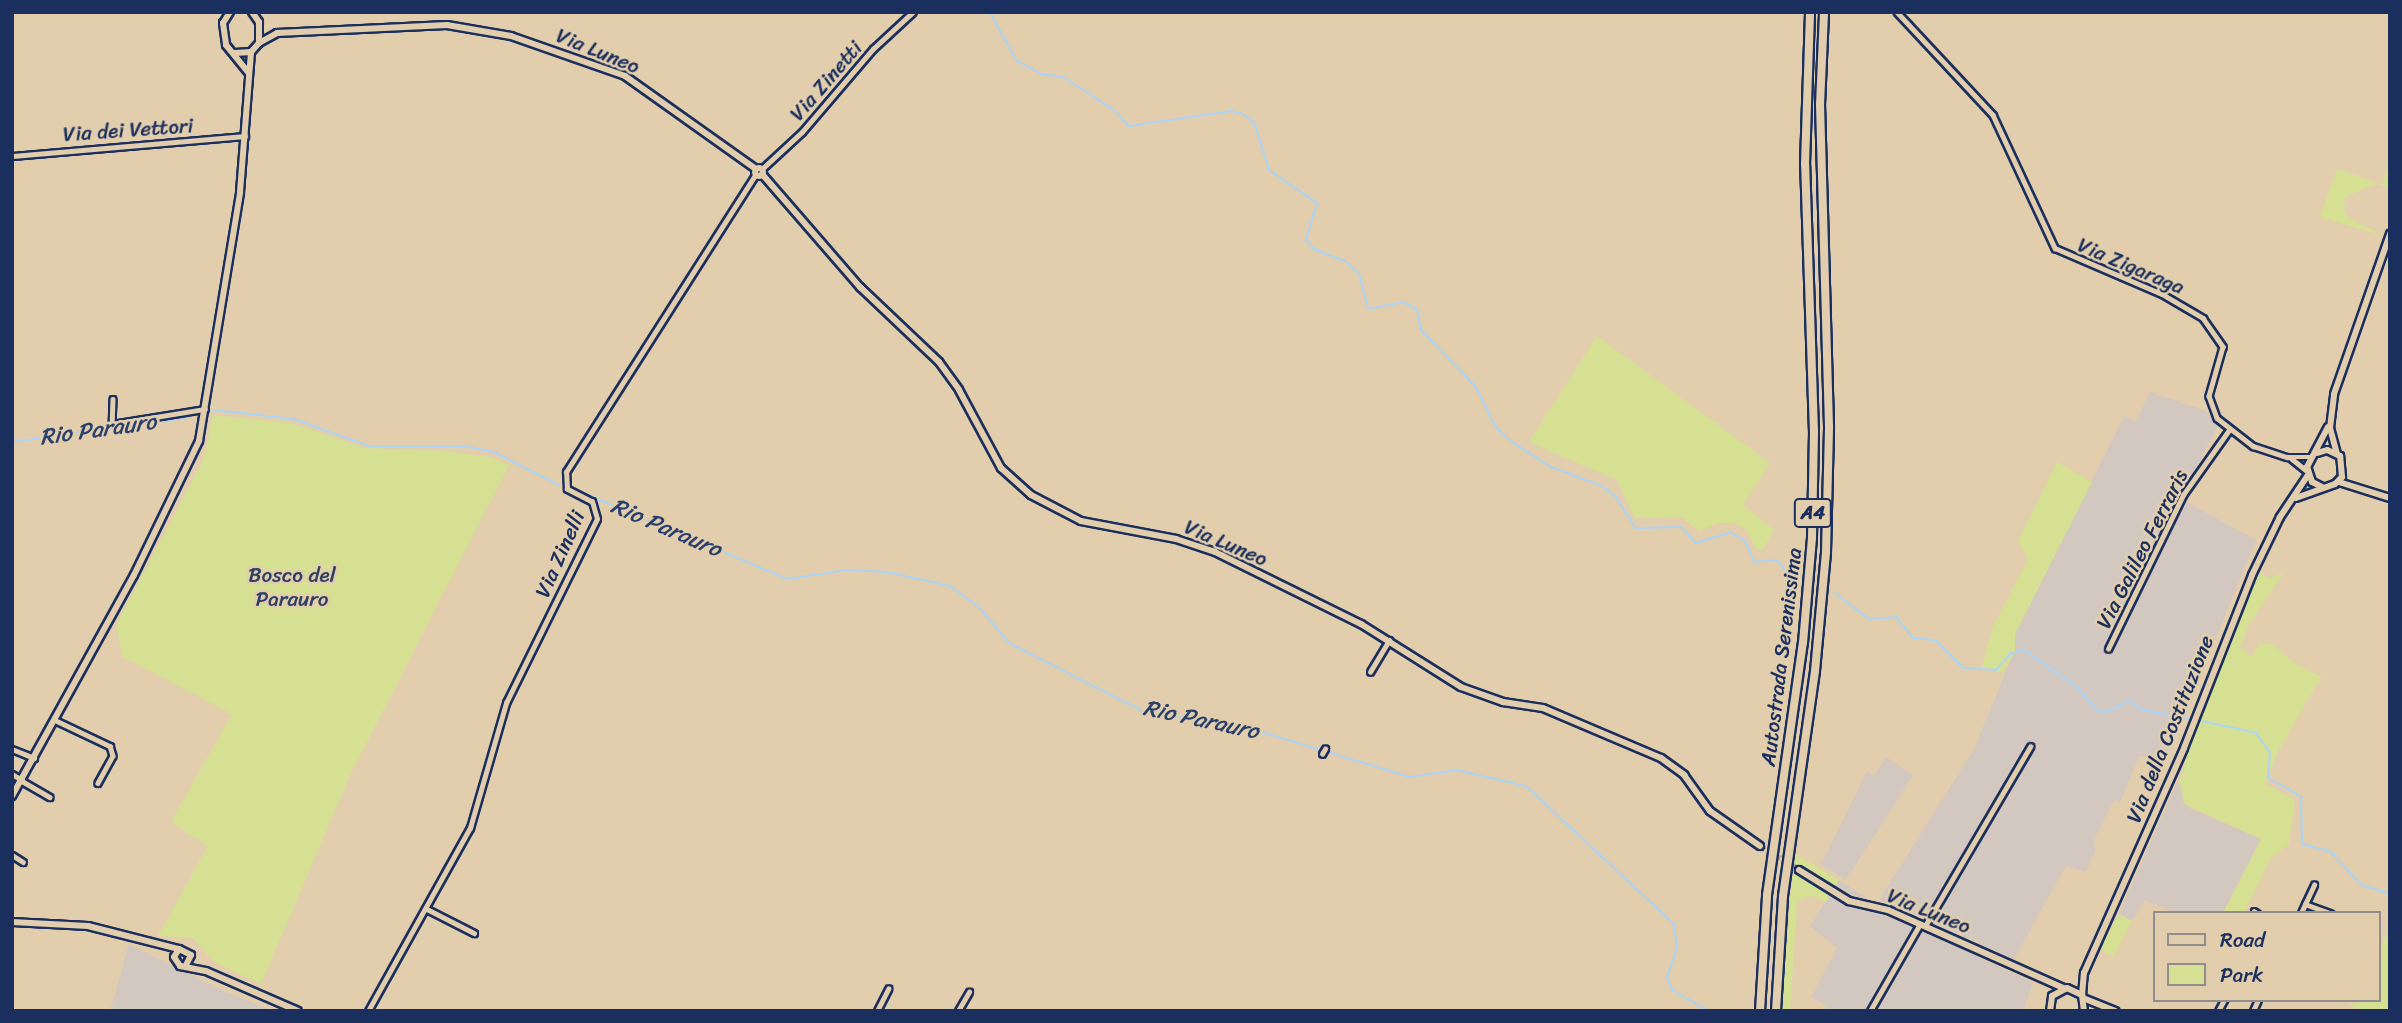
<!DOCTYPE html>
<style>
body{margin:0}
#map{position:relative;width:2402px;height:1023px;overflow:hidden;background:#e2cead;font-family:Sriracha,sans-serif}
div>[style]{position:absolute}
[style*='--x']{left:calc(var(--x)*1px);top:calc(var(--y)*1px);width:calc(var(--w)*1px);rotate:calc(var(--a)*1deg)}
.built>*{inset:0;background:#d3c8c0}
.green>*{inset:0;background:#d5e093;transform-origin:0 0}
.stream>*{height:2px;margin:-1px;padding:0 1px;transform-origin:1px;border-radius:1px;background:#abd4f6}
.secondary-tunnel>*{height:6px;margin-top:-3px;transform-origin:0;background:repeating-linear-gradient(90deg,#baae9d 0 6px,transparent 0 9px)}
.roads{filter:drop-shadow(2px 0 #1b2f5e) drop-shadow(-2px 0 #1b2f5e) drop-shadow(0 2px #1b2f5e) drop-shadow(0 -2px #1b2f5e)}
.street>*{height:4.5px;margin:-2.25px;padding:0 2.25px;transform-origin:2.25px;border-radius:2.25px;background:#e2cead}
.secondary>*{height:6px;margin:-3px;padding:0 3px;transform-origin:3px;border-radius:3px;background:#e2cead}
.secondary>.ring{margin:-3px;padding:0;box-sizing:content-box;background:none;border:6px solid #e2cead;border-radius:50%}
.highway>*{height:8px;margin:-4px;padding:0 4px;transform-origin:4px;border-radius:4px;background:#e2cead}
span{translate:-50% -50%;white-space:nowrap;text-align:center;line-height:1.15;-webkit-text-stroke:5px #e2cead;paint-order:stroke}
.shield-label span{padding:2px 5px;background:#e2cead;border:2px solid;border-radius:5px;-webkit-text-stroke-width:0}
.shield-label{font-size:19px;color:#1b2f5e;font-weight:700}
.street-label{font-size:21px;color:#1b2f5e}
.park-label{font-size:21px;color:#2e4163}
.water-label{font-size:23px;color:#29406d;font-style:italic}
.frame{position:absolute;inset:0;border:14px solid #1b2f5e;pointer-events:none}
.legend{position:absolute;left:2153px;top:911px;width:228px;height:91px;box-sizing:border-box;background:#e2cead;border:2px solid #928e8d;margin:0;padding:9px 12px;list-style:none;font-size:21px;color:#1b2f5e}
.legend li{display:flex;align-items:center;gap:14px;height:35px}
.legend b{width:35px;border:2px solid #928e8d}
</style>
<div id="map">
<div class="built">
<div style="clip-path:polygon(2150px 392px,2206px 411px,2218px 425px,2181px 499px,2256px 540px,2165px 761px,2139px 756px,2120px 803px,2114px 800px,2094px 840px,2095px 852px,2086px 872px,2066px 866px,2014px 959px,2007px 960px,1980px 948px,1981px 943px,1970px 937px,1961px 939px,1961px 933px,1953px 935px,1937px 927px,1923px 913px,1919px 918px,1879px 900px,1974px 749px,2015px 650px,2015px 634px,2124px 416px,2136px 421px)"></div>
<div style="clip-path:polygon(1886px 757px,1913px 775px,1846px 880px,1821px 864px,1867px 771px,1874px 776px)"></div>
<div style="clip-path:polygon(2177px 782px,2189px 808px,2261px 839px,2223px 913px,2174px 913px,2145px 900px,2132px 921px,2119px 914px)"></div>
<div style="clip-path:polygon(1839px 880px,1897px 918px,2033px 983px,2023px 1011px,1824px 1011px,1827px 1006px,1811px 997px,1837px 948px,1810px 926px)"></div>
<div style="clip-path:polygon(129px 944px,225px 992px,274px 1011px,110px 1011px)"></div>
</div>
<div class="green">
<div style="clip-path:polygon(2390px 163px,2390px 188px,2375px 184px,2345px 197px,2344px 212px,2351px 219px,2384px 236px,2320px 217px,2337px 169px,2382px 184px)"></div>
<div style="clip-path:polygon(1597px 336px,1770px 463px,1743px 505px,1774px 530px,1762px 551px,1756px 549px,1746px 529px,1735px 523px,1718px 523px,1699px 531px,1681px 517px,1635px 518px,1617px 480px,1529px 442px)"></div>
<div style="clip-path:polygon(213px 415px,291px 423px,365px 448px,444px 451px,490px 457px,509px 465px,350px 775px,261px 984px,214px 962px,193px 938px,158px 936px,208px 846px,171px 822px,232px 714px,123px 657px,116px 625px,203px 461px)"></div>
<div style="clip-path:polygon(2057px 462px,2092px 482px,2015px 634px,2015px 650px,2003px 673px,1982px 667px,1993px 627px,2028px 559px,2018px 541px)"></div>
<div style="clip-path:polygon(2259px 573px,2270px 578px,2284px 573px,2249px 624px,2240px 648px,2252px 656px,2260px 644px,2272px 644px,2294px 663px,2321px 677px,2276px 755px,2266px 784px,2295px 800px,2289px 843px,2270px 860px,2244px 913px,2223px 913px,2261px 839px,2184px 804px,2180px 782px,2192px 737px)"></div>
<div style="clip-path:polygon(1794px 853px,1839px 880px,1826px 902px,1812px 896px,1797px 901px,1790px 1011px,1781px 1011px)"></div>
<div style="left:2119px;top:914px;width:15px;height:40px;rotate:28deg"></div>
<div style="clip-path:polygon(2383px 936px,2390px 940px,2390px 1006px,2387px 1011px,2361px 1011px,2348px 1004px,2379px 1000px)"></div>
</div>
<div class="stream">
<div style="--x:990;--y:12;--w:55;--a:61.6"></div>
<div style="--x:1016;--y:60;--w:29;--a:29"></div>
<div style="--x:1041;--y:74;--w:22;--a:8"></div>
<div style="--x:1063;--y:77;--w:61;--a:32.9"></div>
<div style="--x:1114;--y:110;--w:22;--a:47"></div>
<div style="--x:1129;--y:126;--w:103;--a:-8.4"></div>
<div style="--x:1231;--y:111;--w:10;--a:11"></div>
<div style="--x:1241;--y:113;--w:16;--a:35"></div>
<div style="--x:1254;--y:122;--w:50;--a:72.6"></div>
<div style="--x:1269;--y:170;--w:58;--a:34.5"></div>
<div style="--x:1317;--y:203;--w:39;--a:107"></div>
<div style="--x:1306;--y:240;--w:13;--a:48"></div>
<div style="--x:1315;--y:250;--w:32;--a:20"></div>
<div style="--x:1345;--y:261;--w:18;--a:41"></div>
<div style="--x:1359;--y:273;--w:37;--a:76"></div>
<div style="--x:1368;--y:309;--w:36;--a:-11"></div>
<div style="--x:1403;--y:302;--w:16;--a:27"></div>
<div style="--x:1417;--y:309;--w:21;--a:79"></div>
<div style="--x:1421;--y:330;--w:79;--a:46"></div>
<div style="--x:1476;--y:387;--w:43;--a:64"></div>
<div style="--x:1495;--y:426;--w:23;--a:43"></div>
<div style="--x:1512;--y:442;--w:46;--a:32.7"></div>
<div style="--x:1551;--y:467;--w:54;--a:20.4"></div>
<div style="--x:1602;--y:486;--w:18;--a:38"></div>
<div style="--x:1616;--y:497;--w:36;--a:58"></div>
<div style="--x:1635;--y:528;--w:46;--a:-1.2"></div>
<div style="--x:1681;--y:527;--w:22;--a:47"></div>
<div style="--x:1696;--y:543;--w:37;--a:-17"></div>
<div style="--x:1731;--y:532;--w:17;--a:33"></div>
<div style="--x:1745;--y:541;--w:23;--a:65"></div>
<div style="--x:1755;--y:562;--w:22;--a:-5"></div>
<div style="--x:1777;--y:560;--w:14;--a:51"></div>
<div style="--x:1786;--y:571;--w:16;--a:15"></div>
<div style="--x:213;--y:410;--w:81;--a:6.3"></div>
<div style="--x:294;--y:419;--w:80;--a:19.8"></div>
<div style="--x:369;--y:446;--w:95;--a:0"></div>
<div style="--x:464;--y:446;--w:31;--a:11"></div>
<div style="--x:494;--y:452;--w:73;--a:26.9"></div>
<div style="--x:12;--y:442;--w:174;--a:-7.9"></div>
<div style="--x:571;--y:488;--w:234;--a:22.8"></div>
<div style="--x:787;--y:579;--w:60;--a:-8.7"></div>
<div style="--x:846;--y:570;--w:41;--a:2.8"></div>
<div style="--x:887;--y:572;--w:65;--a:12.5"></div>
<div style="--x:950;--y:586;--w:37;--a:36"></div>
<div style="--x:980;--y:608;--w:45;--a:50.4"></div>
<div style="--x:1009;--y:643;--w:153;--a:26.9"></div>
<div style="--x:1145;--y:712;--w:88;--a:7.2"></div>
<div style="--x:1232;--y:723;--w:186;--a:16.9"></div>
<div style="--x:1410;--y:777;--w:48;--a:-8.5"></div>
<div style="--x:1457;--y:770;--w:71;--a:13.1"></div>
<div style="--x:1526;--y:786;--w:202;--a:43"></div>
<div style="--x:1674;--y:924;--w:24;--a:83"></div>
<div style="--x:1677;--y:948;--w:31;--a:109"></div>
<div style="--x:1667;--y:977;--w:13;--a:72"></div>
<div style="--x:1671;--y:989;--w:44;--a:30.1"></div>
<div style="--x:1835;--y:593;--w:43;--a:37.4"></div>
<div style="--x:1869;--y:619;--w:27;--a:-4"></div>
<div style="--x:1896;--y:617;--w:27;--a:51"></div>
<div style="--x:1913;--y:638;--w:22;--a:5"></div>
<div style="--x:1935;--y:640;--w:40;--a:45"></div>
<div style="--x:1963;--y:668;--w:33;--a:3"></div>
<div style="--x:1996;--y:670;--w:23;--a:-49"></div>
<div style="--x:2011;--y:653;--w:13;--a:-13"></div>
<div style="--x:2024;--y:650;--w:63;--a:34.7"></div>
<div style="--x:2076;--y:686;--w:31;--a:50"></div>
<div style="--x:2096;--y:710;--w:9;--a:13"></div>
<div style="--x:2105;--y:712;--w:28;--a:-23"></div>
<div style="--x:2131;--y:701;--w:12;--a:42"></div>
<div style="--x:2140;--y:709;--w:53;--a:10.9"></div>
<div style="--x:2197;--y:720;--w:60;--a:12.4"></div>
<div style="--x:2256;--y:733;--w:24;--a:54"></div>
<div style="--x:2270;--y:752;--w:26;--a:94"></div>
<div style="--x:2268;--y:778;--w:38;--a:29"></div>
<div style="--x:2301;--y:796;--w:48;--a:88.8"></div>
<div style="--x:2302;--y:844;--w:30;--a:15"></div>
<div style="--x:2331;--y:852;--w:45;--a:47.7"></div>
<div style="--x:2361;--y:885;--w:30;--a:17"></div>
</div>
<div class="secondary-tunnel">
<div style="--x:1760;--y:846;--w:46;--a:31.6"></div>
</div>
<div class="roads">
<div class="street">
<div style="--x:1897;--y:12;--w:141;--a:47"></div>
<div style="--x:1993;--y:115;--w:147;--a:65"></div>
<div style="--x:2055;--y:248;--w:116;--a:23.3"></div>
<div style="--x:2162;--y:294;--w:48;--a:30.3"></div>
<div style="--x:2203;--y:318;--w:35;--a:55"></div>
<div style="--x:2223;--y:347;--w:51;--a:105.9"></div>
<div style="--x:2209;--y:396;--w:23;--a:70"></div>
<div style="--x:2217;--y:418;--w:46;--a:37.9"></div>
<div style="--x:2253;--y:446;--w:36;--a:18"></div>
<div style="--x:2287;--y:457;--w:25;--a:0"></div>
<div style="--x:12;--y:156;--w:234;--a:-4.9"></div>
<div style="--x:762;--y:169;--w:54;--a:-42.8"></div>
<div style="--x:802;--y:132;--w:109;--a:-49.5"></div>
<div style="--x:873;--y:49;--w:54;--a:-42.8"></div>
<div style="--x:113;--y:399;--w:25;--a:92"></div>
<div style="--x:112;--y:424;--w:94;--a:-9.2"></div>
<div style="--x:2291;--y:458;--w:19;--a:39"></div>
<div style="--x:2108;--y:649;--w:171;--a:-64"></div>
<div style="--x:2183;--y:495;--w:80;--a:-54.7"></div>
<div style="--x:1370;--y:672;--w:37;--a:-59"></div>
<div style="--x:57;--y:721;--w:59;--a:25.3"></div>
<div style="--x:110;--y:746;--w:10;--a:73"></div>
<div style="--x:113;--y:756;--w:31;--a:119"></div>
<div style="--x:12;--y:749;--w:24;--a:22"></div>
<div style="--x:1322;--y:754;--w:6;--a:-59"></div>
<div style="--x:12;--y:774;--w:12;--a:31"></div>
<div style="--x:22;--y:781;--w:32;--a:30"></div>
<div style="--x:12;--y:855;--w:13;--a:32"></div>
<div style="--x:2305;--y:904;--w:27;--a:20"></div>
<div style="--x:427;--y:909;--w:53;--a:27.1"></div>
<div style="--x:2254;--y:911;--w:4;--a:34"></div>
<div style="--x:2301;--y:913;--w:31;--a:-65"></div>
<div style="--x:1925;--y:926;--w:208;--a:-59.6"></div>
<div style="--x:368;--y:1011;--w:210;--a:-60.9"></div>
<div style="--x:470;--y:828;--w:130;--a:-73.9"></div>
<div style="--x:506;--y:703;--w:205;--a:-63.7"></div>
<div style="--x:597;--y:519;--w:18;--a:-106"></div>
<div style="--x:592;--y:502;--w:28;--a:-153"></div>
<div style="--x:567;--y:489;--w:17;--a:-93"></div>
<div style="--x:566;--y:472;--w:353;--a:-57.5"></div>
<div style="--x:877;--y:1011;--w:25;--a:-63"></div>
<div style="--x:958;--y:1011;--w:22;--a:-60"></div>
<div style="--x:1870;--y:1011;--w:100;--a:-60.1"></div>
<div style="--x:2218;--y:1011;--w:13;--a:-61"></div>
<div style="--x:2253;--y:1011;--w:12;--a:-66"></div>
</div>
<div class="secondary">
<div style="--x:230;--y:12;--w:13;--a:122"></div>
<div style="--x:223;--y:23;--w:22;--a:82"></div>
<div style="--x:226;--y:45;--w:36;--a:51"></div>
<div style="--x:259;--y:43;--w:21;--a:-29"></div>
<div style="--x:277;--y:33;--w:170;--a:-2.7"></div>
<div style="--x:447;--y:25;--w:65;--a:9.8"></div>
<div style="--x:511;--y:36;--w:121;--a:19.3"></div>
<div style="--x:625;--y:76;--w:161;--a:35.4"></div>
<div style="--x:235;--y:53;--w:16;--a:-4"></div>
<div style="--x:251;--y:52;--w:12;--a:-48"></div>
<div style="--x:259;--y:43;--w:21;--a:-90"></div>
<div style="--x:259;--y:22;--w:12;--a:-125"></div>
<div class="ring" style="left:755px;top:168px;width:2px;height:2px"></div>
<div style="--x:762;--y:174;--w:150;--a:49.1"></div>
<div style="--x:860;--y:287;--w:109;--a:43.5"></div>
<div style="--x:939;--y:362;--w:34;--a:54"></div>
<div style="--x:959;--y:390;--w:89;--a:61.7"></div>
<div style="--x:1001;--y:468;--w:40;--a:42"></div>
<div style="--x:1031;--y:495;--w:56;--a:27.5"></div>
<div style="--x:1081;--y:521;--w:97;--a:10.7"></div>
<div style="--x:1176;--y:539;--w:41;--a:18.4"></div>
<div style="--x:1215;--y:552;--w:163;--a:26.3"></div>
<div style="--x:1361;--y:624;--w:118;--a:32.2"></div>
<div style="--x:1461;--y:687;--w:45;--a:19.7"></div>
<div style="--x:1503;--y:702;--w:40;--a:8.5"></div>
<div style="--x:1543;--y:708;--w:128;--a:23"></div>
<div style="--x:1661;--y:758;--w:29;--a:36"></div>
<div style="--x:1684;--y:775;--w:44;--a:54.2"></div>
<div style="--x:1710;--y:811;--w:61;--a:35"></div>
<div style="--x:2337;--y:454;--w:27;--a:-105"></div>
<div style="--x:2330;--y:428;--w:34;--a:-83"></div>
<div style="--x:2334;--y:394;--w:170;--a:-70.7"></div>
<div style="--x:2339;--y:482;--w:53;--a:17.4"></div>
<div style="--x:2322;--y:487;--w:11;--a:-153"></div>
<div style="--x:2312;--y:482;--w:16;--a:-108"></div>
<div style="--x:2307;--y:467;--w:45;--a:-62.3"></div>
<div style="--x:2296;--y:498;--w:41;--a:-19.7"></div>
<div style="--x:2335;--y:484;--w:10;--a:-45"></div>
<div style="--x:2342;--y:477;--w:21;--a:-95"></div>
<div style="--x:2340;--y:456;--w:14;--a:-155"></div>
<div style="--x:2327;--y:450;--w:10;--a:163"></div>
<div style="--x:12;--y:796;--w:252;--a:-61.1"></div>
<div style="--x:134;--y:575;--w:149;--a:-64.1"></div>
<div style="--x:199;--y:441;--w:252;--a:-80.6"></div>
<div style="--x:240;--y:192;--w:140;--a:-85.5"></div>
<div style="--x:1799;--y:870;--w:59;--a:31.8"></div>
<div style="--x:1849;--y:901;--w:40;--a:13"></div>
<div style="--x:1888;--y:910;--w:192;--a:24"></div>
<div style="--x:12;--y:922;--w:76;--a:3"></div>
<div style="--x:88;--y:926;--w:94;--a:14.2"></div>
<div style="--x:186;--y:965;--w:11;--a:-63"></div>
<div style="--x:191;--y:955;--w:13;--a:-153"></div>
<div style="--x:179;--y:949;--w:9;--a:122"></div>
<div style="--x:174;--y:957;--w:11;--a:56"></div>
<div style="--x:180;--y:966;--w:26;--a:11"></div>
<div style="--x:206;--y:971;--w:100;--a:23.5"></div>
<div style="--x:2082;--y:995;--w:22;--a:-85"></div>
<div style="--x:2084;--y:973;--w:246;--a:-66"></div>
<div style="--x:2184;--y:748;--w:186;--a:-68.5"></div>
<div style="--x:2252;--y:575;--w:64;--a:-64.2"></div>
<div style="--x:2280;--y:517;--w:50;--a:-56.3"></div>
<div style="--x:2083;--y:998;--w:35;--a:22"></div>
<div style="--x:2050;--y:1011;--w:15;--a:-82"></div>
<div style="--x:2052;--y:996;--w:17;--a:-28"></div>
<div style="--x:2067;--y:988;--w:17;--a:25"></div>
<div style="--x:2082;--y:995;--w:16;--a:83"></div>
</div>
<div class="highway">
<div style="--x:1760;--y:1011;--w:116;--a:-86.5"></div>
<div style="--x:1767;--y:895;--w:255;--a:-81.9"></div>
<div style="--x:1803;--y:643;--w:106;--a:-85.1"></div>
<div style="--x:1812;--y:537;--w:105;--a:-88.9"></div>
<div style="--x:1814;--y:432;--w:268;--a:-91.9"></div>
<div style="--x:1805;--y:164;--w:152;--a:-88.1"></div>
<div style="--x:1776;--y:1011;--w:115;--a:-86.5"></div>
<div style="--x:1783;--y:896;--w:227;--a:-81.9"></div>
<div style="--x:1815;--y:671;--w:120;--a:-84.7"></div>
<div style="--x:1826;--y:552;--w:126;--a:-88.6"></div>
<div style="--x:1829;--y:426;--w:321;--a:-91.6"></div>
<div style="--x:1820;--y:105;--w:93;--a:-87.5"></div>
</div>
</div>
<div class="shield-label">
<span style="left:1813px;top:513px">A4</span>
</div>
<div class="street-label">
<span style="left:598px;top:51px;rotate:22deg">Via Luneo</span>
<span style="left:826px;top:81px;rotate:-49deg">Via Zinetti</span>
<span style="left:128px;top:130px;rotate:-4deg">Via dei Vettori</span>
<span style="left:2131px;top:266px;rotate:23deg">Via Zigaraga</span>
<span style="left:1226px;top:543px;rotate:23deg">Via Luneo</span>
<span style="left:2142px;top:549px;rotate:-63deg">Via Galileo Ferraris</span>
<span style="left:560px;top:554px;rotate:-66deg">Via Zinelli</span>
<span style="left:1781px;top:657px;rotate:-83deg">Autostrada Serenissima</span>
<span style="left:2170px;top:729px;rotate:-68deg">Via della Costituzione</span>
<span style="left:1929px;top:911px;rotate:22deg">Via Luneo</span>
</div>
<div class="park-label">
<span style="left:292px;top:587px">Bosco del<br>Parauro</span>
</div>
<div class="water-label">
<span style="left:98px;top:430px;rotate:-8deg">Rio Parauro</span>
<span style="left:666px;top:528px;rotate:23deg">Rio Parauro</span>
<span style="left:1201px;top:720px;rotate:12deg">Rio Parauro</span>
</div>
<div class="frame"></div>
<ul class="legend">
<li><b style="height:9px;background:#e2cead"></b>Road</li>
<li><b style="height:19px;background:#d5e093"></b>Park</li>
</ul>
</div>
